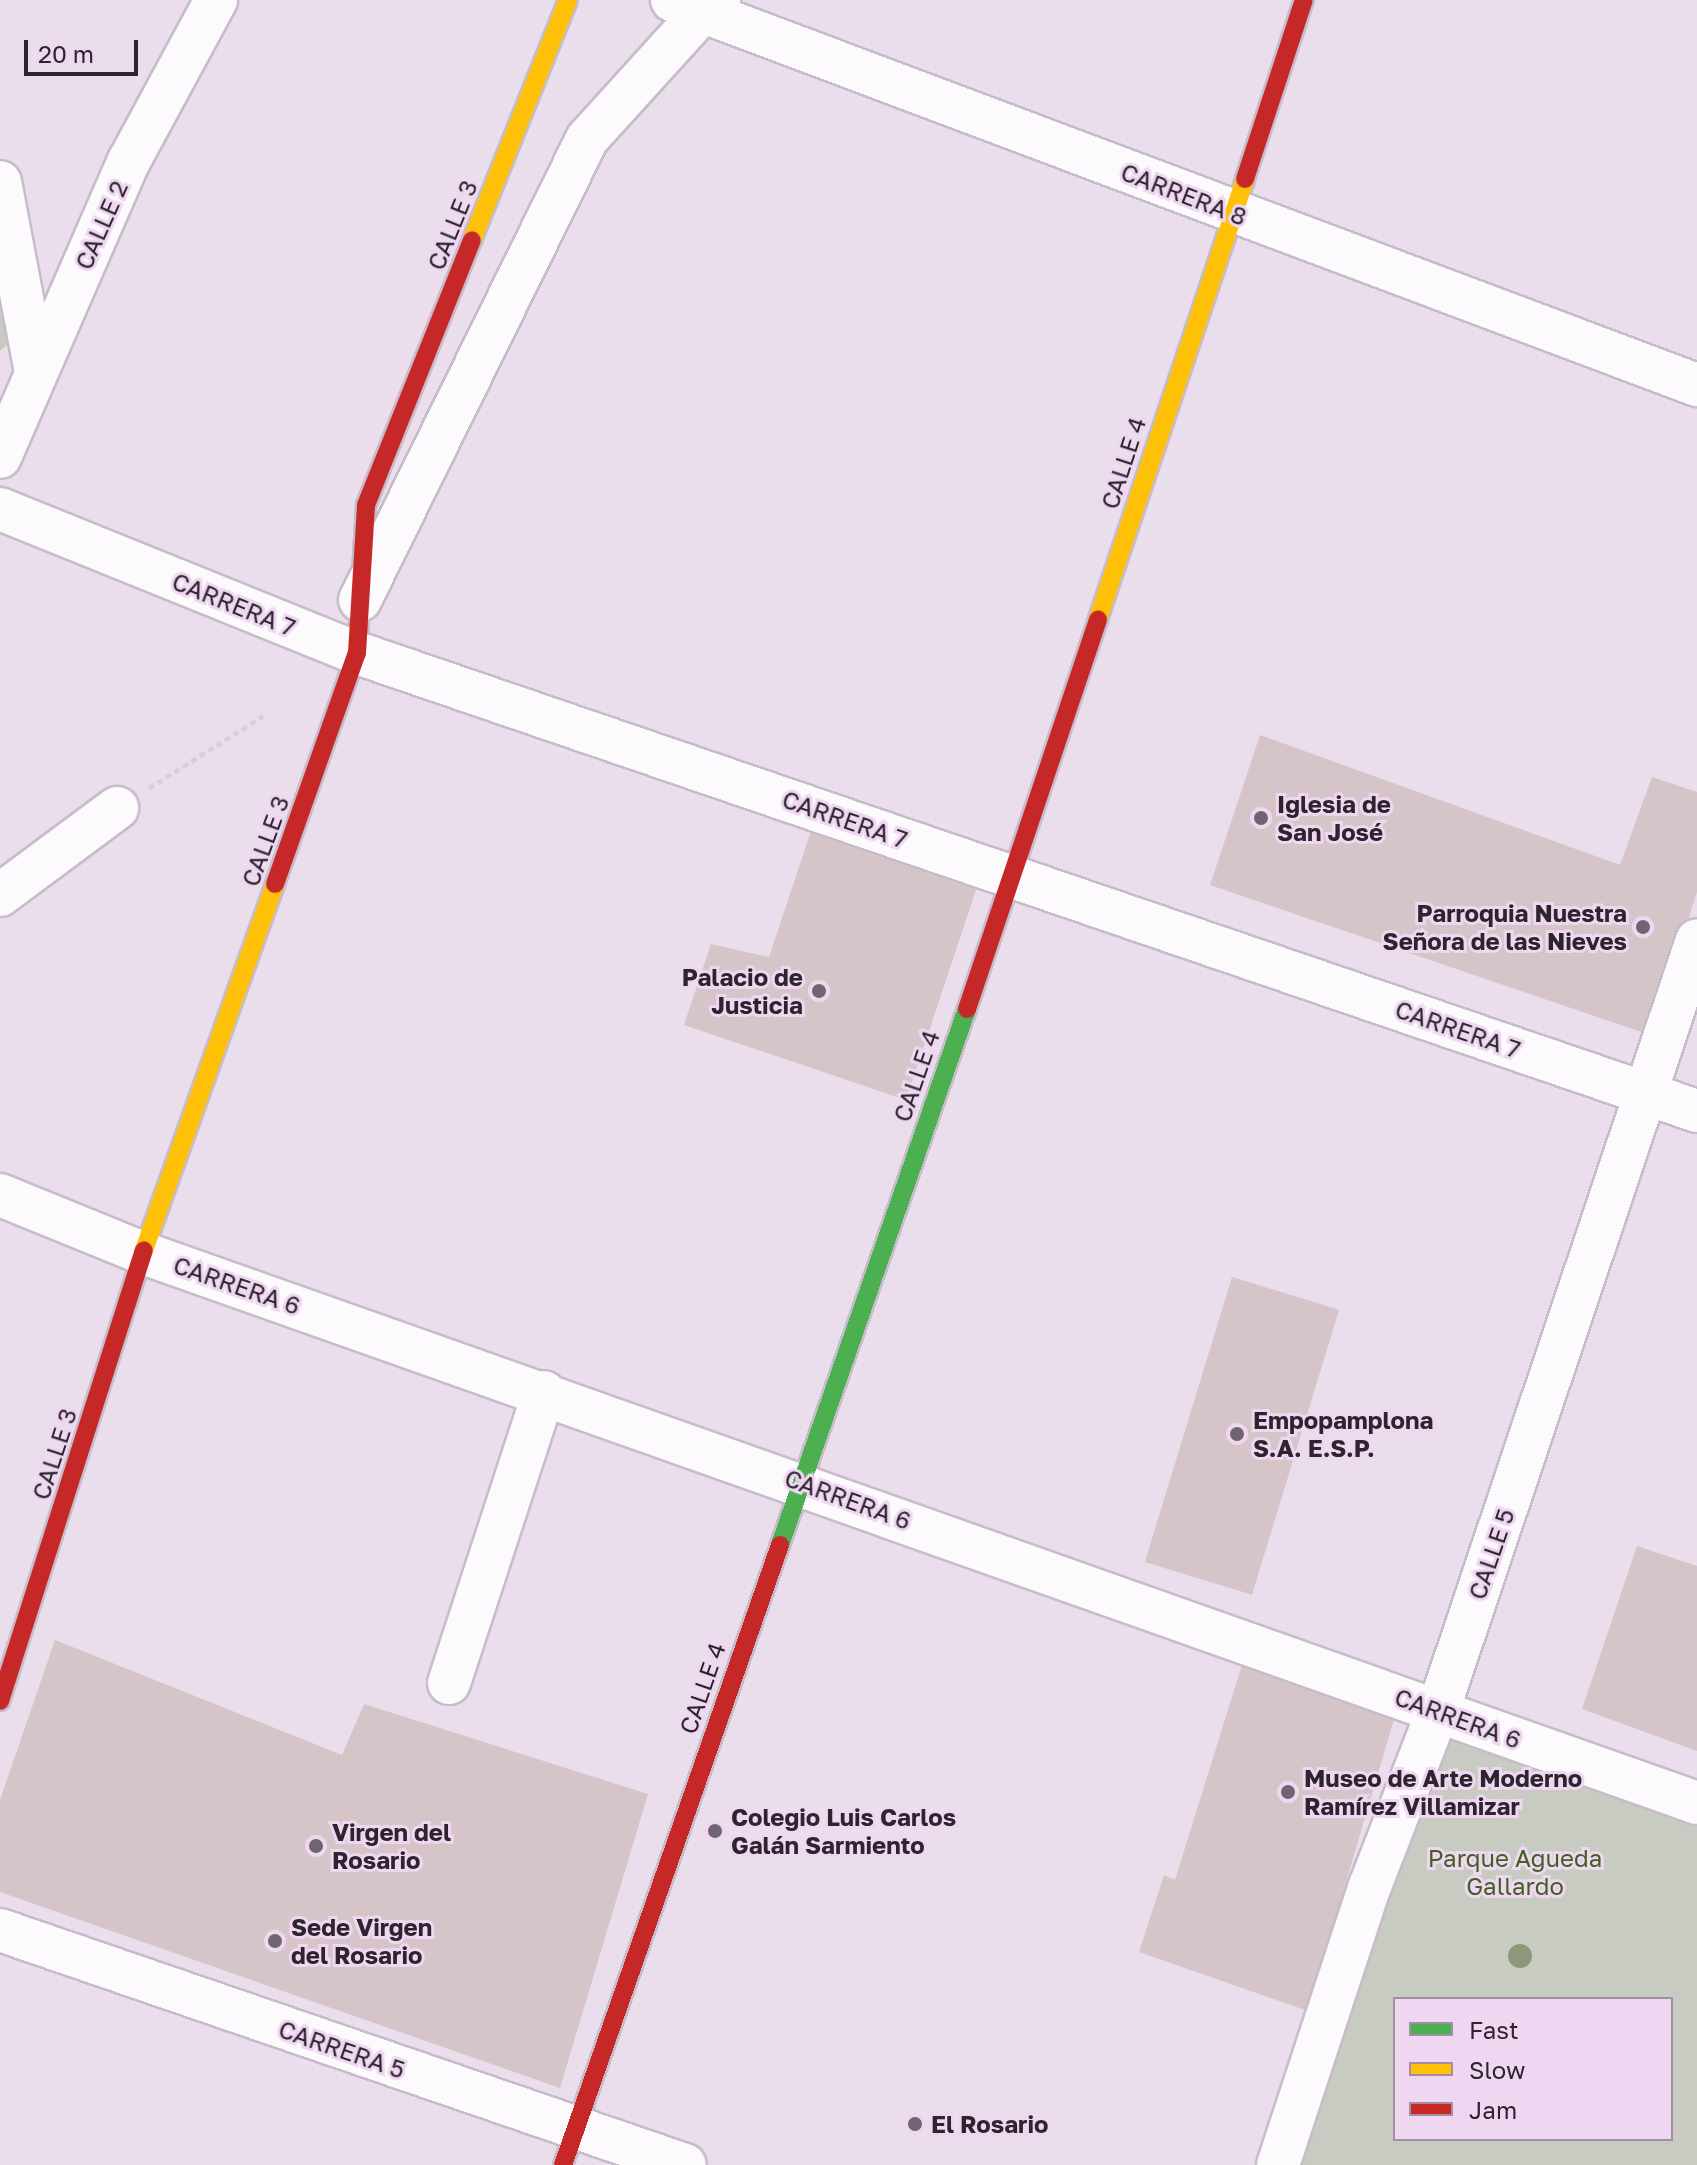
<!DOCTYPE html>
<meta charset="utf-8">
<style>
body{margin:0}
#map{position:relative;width:1697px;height:2165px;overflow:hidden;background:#eaddec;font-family:"Golos Text",sans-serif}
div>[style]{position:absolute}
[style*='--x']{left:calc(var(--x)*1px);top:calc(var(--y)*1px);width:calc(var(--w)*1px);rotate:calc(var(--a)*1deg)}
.green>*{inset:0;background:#c8cbc2}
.building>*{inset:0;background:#d5c5c9;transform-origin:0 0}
.path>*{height:5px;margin-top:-2.5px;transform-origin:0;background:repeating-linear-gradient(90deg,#d5d1d5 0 6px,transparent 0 10px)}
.roads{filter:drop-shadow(2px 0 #c7bcc9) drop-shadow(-2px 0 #c7bcc9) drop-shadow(0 2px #c7bcc9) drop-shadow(0 -2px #c7bcc9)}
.street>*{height:42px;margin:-21px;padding:0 21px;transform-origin:21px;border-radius:21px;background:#fcfafc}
.fast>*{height:18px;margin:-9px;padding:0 9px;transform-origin:9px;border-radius:9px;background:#4caf50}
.slow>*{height:18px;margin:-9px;padding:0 9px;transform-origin:9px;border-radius:9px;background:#ffc107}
.jam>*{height:18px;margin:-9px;padding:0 9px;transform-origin:9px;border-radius:9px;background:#c62828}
.trees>*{width:24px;height:24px;margin:-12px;border-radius:50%;background:#8d987a}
.dots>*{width:22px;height:22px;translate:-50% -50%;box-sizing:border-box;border:4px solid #efd7f2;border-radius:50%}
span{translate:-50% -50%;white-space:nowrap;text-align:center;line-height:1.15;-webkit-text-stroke:6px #efd7f2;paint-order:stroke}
.street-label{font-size:24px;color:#2d242e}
.poi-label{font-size:24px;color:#2d242e;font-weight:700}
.left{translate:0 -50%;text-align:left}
.right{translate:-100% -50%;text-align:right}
.park-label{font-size:24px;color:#41601d}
.legend{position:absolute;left:1393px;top:1997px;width:280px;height:144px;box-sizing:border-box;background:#efd7f2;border:2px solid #a18fa4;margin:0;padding:10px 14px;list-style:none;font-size:24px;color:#2d242e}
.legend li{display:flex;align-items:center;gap:16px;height:40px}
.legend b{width:40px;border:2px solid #a18fa4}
.scale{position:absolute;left:24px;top:40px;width:114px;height:36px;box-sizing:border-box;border:4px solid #2d242e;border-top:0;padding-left:10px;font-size:24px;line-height:28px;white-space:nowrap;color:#2d242e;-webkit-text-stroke:6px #efd7f2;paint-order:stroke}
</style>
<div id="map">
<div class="green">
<div style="clip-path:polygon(0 270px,13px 340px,0 351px)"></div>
<div style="clip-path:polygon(evenodd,1438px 1711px,1697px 1804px,1697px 2165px,1277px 2165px,1438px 1711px,1395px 1999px,1671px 1999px,1671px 2139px,1395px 2139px,1395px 1999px)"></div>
</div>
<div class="building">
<div style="clip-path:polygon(1260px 735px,1620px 865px,1652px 777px,1697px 792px,1697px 892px,1650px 1035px,1210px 885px)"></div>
<div style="clip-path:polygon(815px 819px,981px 875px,906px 1100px,684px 1025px,711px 944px,769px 957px)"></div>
<div style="left:1232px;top:1277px;width:112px;height:298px;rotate:17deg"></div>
<div style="clip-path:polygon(1637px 1546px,1697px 1566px,1697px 1751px,1582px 1709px)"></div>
<div style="clip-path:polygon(55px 1640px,342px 1755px,364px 1704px,648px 1794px,560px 2088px,0 1892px,0 1800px)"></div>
<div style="clip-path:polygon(1246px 1652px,1397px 1709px,1308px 2011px,1139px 1952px,1164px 1875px,1175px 1880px)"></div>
</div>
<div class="path">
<div style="--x:149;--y:788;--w:135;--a:-32.3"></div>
</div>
<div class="roads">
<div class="street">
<div style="--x:672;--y:0;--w:1095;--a:20.59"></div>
<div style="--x:0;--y:182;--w:193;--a:79.3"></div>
<div style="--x:0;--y:457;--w:323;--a:-66.5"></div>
<div style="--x:129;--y:161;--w:183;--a:-61.6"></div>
<div style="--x:0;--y:509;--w:385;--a:22"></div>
<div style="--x:357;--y:653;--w:1416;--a:18.87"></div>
<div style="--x:360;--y:600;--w:514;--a:-63.78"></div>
<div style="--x:587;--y:139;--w:176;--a:-47.8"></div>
<div style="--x:705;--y:9;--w:17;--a:-33"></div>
<div style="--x:0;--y:895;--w:146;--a:-36.6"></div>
<div style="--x:0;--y:1195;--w:154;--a:22.1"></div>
<div style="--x:143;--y:1253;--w:1648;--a:19.49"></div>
<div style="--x:449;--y:1683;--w:306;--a:-71.9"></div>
<div style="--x:0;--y:1930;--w:724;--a:18.94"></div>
<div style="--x:1278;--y:2165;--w:294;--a:-71.8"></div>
<div style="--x:1370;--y:1886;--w:188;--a:-68.8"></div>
<div style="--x:1438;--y:1711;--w:813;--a:-71.43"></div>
</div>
<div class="fast">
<div style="--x:780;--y:1545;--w:568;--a:-70.77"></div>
</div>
<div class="slow">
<div style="--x:472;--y:240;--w:258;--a:-68.2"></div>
<div style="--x:1098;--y:619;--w:464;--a:-71.5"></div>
<div style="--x:144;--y:1250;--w:389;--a:-70.3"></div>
</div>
<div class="jam">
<div style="--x:1245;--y:179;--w:188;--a:-71.8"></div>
<div style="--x:275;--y:884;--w:245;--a:-70.5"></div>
<div style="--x:357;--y:653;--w:148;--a:-86.5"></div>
<div style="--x:366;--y:505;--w:285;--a:-68.2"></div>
<div style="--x:967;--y:1009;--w:411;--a:-71.4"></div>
<div style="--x:0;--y:1701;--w:473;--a:-72.3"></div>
<div style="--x:563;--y:2165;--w:657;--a:-70.71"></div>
</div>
</div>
<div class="trees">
<div style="left:1520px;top:1956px"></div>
</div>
<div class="dots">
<div style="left:1261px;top:818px;background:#6f6570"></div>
<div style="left:1643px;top:927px;background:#6f6570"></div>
<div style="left:819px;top:991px;background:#6f6570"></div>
<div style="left:1237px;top:1434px;background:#6f6570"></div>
<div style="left:1288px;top:1792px;background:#6f6570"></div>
<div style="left:715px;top:1831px;background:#6f6570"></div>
<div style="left:316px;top:1846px;background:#6f6570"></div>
<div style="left:275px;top:1941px;background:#6f6570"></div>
<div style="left:915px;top:2124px;background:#6f6570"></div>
</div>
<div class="street-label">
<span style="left:1184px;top:194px;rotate:21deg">CARRERA 8</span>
<span style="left:101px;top:225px;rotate:-66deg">CALLE 2</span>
<span style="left:452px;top:225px;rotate:-68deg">CALLE 3</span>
<span style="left:1123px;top:463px;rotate:-72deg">CALLE 4</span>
<span style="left:234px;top:604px;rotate:22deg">CARRERA 7</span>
<span style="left:845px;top:819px;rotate:19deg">CARRERA 7</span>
<span style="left:265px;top:841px;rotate:-70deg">CALLE 3</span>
<span style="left:1458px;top:1029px;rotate:19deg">CARRERA 7</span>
<span style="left:916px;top:1076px;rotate:-71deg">CALLE 4</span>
<span style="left:237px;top:1285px;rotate:19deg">CARRERA 6</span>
<span style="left:54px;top:1454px;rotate:-72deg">CALLE 3</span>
<span style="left:848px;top:1499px;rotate:20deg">CARRERA 6</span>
<span style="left:1491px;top:1554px;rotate:-71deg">CALLE 5</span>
<span style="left:702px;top:1688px;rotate:-71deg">CALLE 4</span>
<span style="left:1458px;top:1718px;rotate:20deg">CARRERA 6</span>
<span style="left:342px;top:2049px;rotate:19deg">CARRERA 5</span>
</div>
<div class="poi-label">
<span class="left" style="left:1277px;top:818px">Iglesia de<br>San José</span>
<span class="right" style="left:1627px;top:927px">Parroquia Nuestra<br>Señora de las Nieves</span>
<span class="right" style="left:803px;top:991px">Palacio de<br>Justicia</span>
<span class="left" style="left:1253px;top:1434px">Empopamplona<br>S.A. E.S.P.</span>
<span class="left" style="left:1304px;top:1792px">Museo de Arte Moderno<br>Ramírez Villamizar</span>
<span class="left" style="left:731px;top:1831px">Colegio Luis Carlos<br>Galán Sarmiento</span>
<span class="left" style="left:332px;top:1846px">Virgen del<br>Rosario</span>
<span class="left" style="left:291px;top:1941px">Sede Virgen<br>del Rosario</span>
<span class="left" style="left:931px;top:2124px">El Rosario</span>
</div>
<div class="park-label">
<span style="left:1515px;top:1872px">Parque Agueda<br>Gallardo</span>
</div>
<ul class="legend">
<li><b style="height:10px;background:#4caf50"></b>Fast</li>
<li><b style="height:10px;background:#ffc107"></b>Slow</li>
<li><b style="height:10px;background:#c62828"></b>Jam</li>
</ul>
<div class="scale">20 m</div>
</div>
